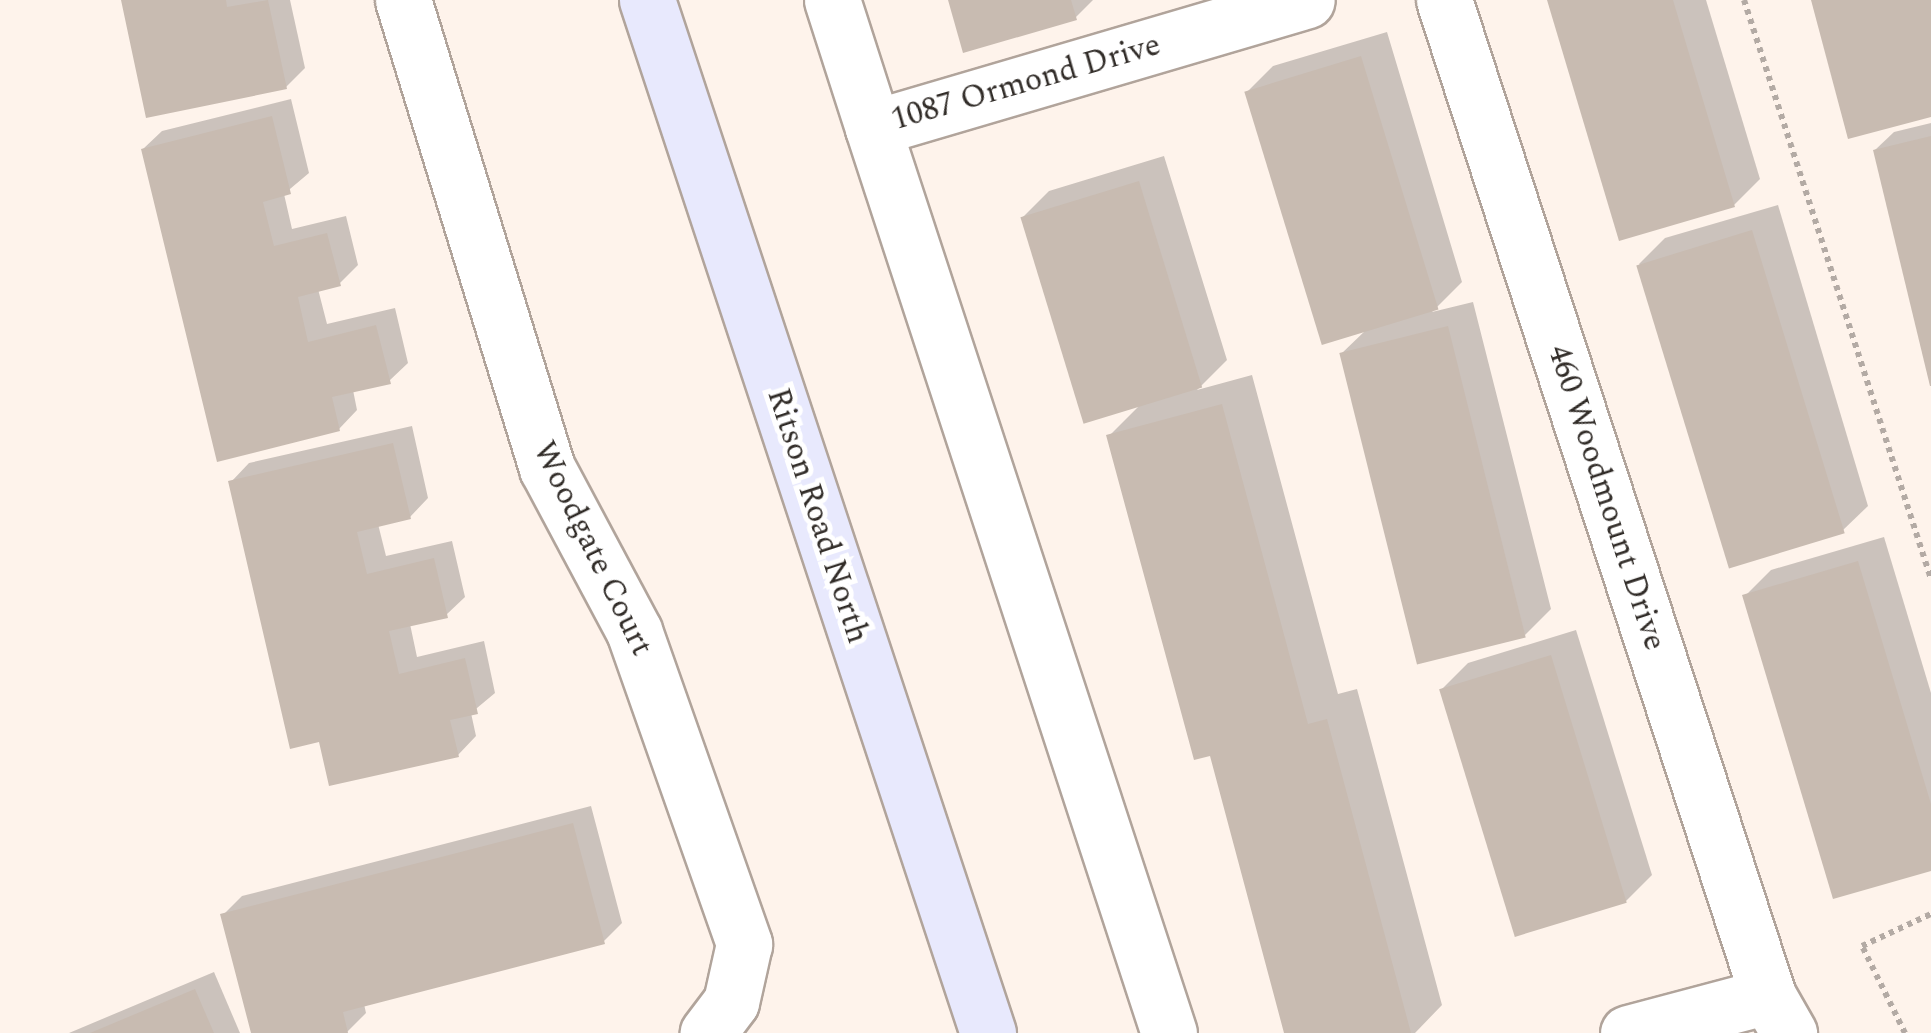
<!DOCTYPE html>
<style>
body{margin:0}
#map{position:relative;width:1931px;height:1033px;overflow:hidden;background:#fef3eb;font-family:Spectral,serif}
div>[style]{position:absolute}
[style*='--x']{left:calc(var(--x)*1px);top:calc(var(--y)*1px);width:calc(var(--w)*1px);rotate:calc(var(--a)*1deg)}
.shadow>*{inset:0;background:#0003}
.building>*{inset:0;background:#c8bbb1;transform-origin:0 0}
.path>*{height:6px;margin-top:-3px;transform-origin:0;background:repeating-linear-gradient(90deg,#b3aaa4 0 5px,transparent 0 10px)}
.roads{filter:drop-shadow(2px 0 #b1a49b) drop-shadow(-2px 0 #b1a49b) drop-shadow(0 2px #b1a49b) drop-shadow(0 -2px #b1a49b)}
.minor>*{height:55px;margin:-27.5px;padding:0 27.5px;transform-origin:27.5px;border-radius:27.5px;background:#fff}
.secondary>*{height:55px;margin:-27.5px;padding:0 27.5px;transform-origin:27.5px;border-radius:27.5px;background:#e8e9fd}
span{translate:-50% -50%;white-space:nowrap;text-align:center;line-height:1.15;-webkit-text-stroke:10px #fff;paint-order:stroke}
.street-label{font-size:32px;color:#312c28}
</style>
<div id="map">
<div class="shadow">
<div style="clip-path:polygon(124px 0,290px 0,305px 68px,286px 87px)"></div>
<div style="clip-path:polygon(950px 0,1093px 0,1075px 18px)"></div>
<div style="clip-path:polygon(1549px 0,1706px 0,1760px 179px,1734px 205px)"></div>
<div style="clip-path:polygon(1387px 32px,1462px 282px,1432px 312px,1473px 302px,1551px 609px,1525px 635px,1341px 354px,1367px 329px,1247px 92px,1273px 66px)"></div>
<div style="clip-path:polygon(291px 99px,309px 173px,284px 194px,292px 229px,346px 216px,358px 265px,339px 284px,318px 289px,327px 324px,395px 308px,408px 363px,389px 381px,353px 390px,357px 410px,339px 429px,143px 149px,162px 131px)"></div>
<div style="clip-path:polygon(1931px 123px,1931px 381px,1875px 150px,1894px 132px)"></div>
<div style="clip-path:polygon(1164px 156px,1227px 360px,1197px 390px,1252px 375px,1338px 694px,1357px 689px,1442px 1005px,1415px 1033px,1287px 1033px,1212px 753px,1109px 436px,1141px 404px,1023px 217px,1049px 191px)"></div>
<div style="clip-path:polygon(1778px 205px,1868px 506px,1842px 531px,1639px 264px,1665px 238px)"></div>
<div style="clip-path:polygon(412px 426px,428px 498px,410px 517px,378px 524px,386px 556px,452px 541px,465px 597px,446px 615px,410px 624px,417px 657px,484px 641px,495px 693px,471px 713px,476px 736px,458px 755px,321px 739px,231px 482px,249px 463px)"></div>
<div style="clip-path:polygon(1884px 537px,1931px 693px,1931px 868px,1745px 596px,1771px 570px)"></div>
<div style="clip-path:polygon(1576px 630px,1652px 875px,1626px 901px,1442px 689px,1468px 663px)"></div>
<div style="clip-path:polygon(591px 806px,622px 923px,603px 942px,364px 1004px,366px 1013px,347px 1032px,254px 1033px,223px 915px,242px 896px)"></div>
<div style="clip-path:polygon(214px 972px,240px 1033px,69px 1033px)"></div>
</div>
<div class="building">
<div style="clip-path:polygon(121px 0,226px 0,227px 7px,268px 0,287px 89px,146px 118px)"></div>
<div style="clip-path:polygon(948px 0,1071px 0,1077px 20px,963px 53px)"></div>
<div style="clip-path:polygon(1547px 0,1673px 0,1735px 207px,1619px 241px)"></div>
<div style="clip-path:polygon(1811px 0,1931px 0,1931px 117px,1848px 139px)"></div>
<div style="left:1361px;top:56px;width:265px;height:122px;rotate:73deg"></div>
<div style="clip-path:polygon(272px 116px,291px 194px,263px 202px,274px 246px,327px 233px,341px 286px,298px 297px,308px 342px,376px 325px,391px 384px,332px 397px,340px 431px,217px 462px,141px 149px)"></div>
<div style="clip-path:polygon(1931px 136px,1931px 386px,1930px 386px,1873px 150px)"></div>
<div style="left:1139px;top:181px;width:216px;height:124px;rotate:73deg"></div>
<div style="left:1752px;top:230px;width:317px;height:121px;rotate:73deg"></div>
<div style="left:1448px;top:326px;width:321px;height:112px;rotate:76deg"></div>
<div style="clip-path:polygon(1222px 404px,1308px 724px,1327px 719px,1411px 1033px,1284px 1033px,1210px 756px,1194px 760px,1106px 435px)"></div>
<div style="clip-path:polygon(393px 443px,411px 519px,357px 532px,367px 574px,434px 558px,448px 618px,389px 631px,399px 674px,465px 658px,478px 714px,450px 720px,459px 757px,329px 786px,319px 742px,290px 749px,228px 481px)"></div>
<div style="clip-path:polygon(1858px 561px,1931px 804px,1931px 871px,1833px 899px,1742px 595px)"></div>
<div style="left:1551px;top:655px;width:259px;height:117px;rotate:73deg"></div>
<div style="clip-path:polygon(573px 823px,605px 944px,343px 1012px,348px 1033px,251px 1033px,220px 914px)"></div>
<div style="clip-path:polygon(195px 989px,214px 1033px,90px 1033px)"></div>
</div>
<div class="path">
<div style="--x:1744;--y:0;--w:608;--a:72.1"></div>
<div style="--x:1905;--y:1033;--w:97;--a:-116.3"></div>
<div style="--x:1862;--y:946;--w:76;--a:-24.9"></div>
</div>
<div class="roads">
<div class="minor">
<div style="--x:403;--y:0;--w:490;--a:72.9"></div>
<div style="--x:547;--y:468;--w:185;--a:61.9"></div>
<div style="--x:634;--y:631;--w:332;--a:70.6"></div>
<div style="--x:744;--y:944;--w:59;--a:102.6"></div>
<div style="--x:731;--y:1002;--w:39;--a:127"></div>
<div style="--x:832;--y:0;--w:134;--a:72.2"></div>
<div style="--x:873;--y:128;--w:452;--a:-16.4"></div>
<div style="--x:1444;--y:0;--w:1047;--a:71.98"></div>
<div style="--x:1768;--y:996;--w:43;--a:60.4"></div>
<div style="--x:873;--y:128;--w:952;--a:71.89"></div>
<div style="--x:1628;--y:1033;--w:145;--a:-14.8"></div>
</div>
<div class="secondary">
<div style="--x:647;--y:0;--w:1088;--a:71.73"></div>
</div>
</div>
<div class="street-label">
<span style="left:1026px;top:83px;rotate:-16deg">1087 Ormond Drive</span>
<span style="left:1606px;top:498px;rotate:72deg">460 Woodmount Drive</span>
<span style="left:817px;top:516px;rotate:72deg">Ritson Road North</span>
<span style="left:592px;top:549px;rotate:64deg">Woodgate Court</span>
</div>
</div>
